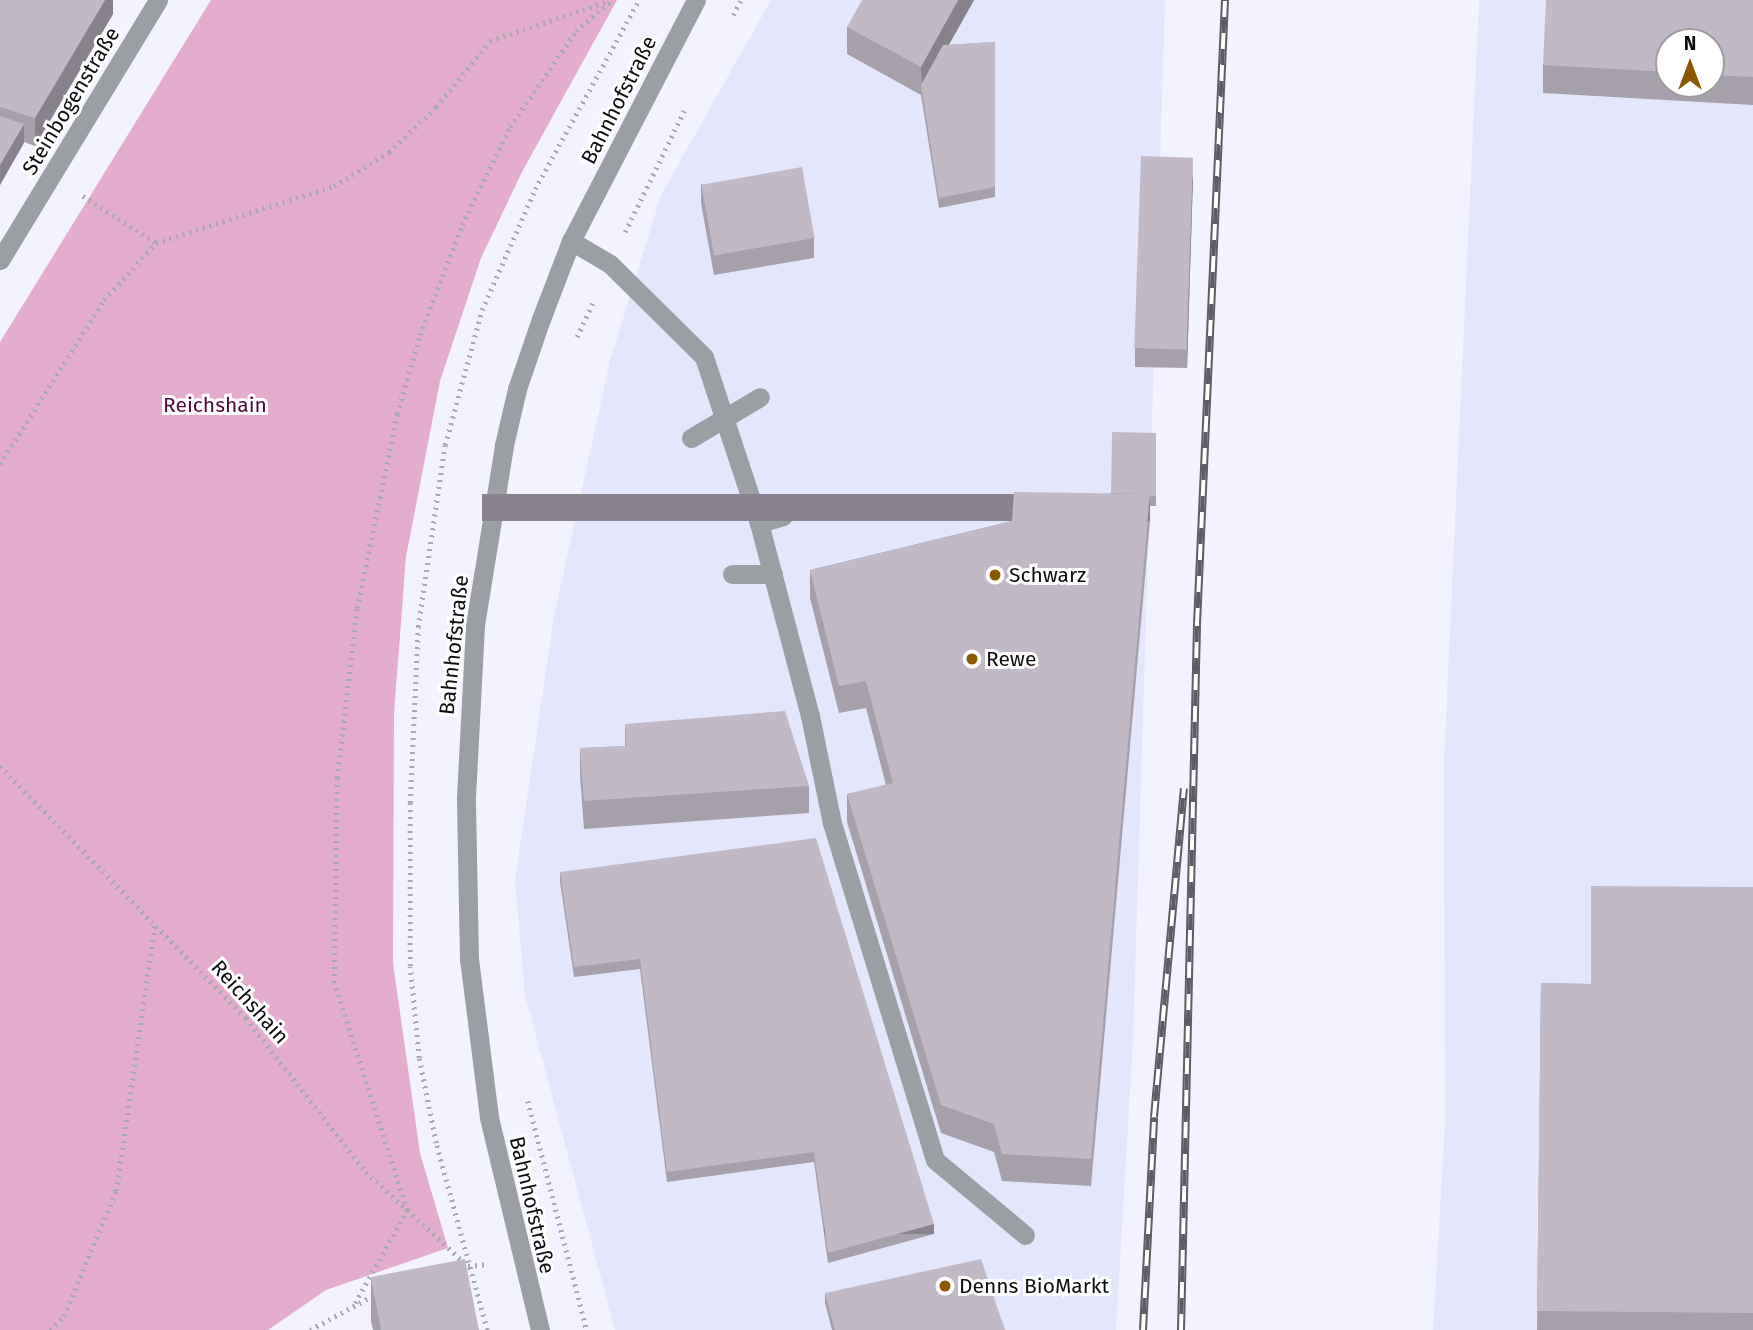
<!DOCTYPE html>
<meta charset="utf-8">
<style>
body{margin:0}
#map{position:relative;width:1753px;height:1330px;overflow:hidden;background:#f2f3fe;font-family:"Fira Sans",sans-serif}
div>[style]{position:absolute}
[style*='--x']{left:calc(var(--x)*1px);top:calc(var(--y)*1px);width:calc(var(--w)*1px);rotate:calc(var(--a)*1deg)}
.built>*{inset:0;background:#e4e6fc}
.green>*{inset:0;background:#e4adce}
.path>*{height:4.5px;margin-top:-2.25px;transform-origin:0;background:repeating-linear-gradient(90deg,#a8a9b2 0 2px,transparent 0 7px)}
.service>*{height:19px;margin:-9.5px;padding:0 9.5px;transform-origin:9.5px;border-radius:9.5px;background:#9b9fa4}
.minor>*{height:19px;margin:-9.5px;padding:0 9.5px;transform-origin:9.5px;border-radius:9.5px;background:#9b9fa4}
.tertiary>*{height:19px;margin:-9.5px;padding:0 9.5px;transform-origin:9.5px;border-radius:9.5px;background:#9b9fa4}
.rail>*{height:8px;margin-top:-4px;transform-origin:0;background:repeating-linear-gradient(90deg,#fff 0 16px,#5d5d63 0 32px);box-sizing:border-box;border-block:2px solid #5d5d63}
.wall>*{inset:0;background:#a6a0aa}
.shaded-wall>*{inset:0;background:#87828b;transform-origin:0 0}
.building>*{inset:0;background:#c1bac6;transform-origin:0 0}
.dots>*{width:19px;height:19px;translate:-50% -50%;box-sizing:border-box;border:4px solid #fff;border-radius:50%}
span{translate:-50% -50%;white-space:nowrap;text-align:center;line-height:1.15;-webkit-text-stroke:6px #fff;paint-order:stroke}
.street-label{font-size:21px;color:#0d0d11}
.park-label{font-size:21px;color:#52073d}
.poi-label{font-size:21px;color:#0d0d11}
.left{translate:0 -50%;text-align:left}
.north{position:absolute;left:1655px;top:28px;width:70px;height:70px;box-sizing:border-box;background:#fff;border:2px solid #9e9ea0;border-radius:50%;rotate:0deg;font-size:19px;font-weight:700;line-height:28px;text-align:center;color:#0d0d11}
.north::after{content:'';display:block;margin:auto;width:24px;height:32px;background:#895800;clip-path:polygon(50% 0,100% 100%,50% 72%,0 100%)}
</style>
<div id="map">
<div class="built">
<div style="clip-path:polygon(771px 0,1165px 0,1133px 1040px,1116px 1330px,615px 1330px,525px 995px,515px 880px,554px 616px,610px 361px,661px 195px)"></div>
<div style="clip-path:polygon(evenodd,1479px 0,1753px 0,1753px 1330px,1433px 1330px,1445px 1123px,1444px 762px,1479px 0,1669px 42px,1711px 42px,1711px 84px,1669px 84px,1669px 42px)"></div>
</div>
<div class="green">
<div style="clip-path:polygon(211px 0,617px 0,522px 172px,481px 258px,440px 381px,406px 557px,394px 714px,393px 963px,420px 1153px,448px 1248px,326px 1290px,268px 1330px,0 1330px,0 342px)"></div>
</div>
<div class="path">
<div style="--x:733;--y:15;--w:17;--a:-62"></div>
<div style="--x:83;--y:196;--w:87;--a:32.8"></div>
<div style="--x:625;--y:232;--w:139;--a:-64"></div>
<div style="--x:577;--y:337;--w:41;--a:-65.3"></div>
<div style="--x:0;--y:464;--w:194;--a:-57.6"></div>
<div style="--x:104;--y:300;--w:77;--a:-47.6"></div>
<div style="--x:156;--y:243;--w:187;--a:-17.8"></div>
<div style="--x:334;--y:186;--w:65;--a:-31.7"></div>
<div style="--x:389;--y:152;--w:65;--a:-43.8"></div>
<div style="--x:436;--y:107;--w:85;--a:-50.7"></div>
<div style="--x:490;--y:41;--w:126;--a:-18.6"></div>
<div style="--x:0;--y:766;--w:352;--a:45.7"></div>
<div style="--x:246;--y:1018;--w:195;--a:52.1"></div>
<div style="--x:366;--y:1172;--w:134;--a:42.6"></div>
<div style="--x:528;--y:1101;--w:236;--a:75.6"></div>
<div style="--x:468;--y:1266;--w:20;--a:-6"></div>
<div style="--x:355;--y:1303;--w:107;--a:-60.8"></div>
<div style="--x:407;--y:1210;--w:238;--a:-107.8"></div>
<div style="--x:334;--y:983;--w:205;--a:-89.2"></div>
<div style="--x:337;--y:778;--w:171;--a:-83.3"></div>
<div style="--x:357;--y:608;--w:198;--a:-78.3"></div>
<div style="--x:397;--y:414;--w:82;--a:-73.8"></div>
<div style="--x:420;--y:335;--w:118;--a:-69.1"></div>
<div style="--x:462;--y:225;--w:109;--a:-63.9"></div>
<div style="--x:510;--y:127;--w:116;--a:-55.5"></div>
<div style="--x:576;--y:31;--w:46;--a:-40.6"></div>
<div style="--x:50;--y:1330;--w:20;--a:-45"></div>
<div style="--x:64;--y:1316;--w:135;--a:-67.4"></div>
<div style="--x:116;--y:1191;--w:271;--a:-81.7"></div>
<div style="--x:310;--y:1330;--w:75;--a:-28.6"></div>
<div style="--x:487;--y:1330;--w:194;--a:-105.3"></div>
<div style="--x:436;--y:1143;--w:87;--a:-101.3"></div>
<div style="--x:419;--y:1058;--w:92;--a:-95.6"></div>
<div style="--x:410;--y:966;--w:163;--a:-90"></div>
<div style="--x:410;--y:803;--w:176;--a:-87.4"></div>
<div style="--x:418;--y:627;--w:184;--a:-81.6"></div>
<div style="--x:445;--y:445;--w:140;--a:-74.7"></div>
<div style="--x:482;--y:310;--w:132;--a:-66.3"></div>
<div style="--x:535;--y:189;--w:216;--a:-61.2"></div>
</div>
<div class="service">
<div style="--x:571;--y:241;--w:45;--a:30.5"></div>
<div style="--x:610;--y:264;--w:132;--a:44.7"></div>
<div style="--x:704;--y:357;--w:175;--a:71.7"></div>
<div style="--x:759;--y:523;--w:200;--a:75.2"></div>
<div style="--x:810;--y:716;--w:109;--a:78.4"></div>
<div style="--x:832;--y:823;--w:352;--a:73"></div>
<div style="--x:935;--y:1160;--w:117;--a:39.8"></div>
<div style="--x:691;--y:438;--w:80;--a:-30.7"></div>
<div style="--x:759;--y:523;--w:25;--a:-16"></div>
<div style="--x:732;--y:574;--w:41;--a:0"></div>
</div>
<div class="minor">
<div style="--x:0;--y:260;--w:304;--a:-58.7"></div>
</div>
<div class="tertiary">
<div style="--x:540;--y:1330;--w:219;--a:-103.5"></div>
<div style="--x:489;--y:1117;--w:159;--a:-97.2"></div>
<div style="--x:469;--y:959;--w:162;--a:-91.1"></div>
<div style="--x:466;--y:797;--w:172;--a:-87"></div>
<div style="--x:475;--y:625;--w:182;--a:-80.8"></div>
<div style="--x:504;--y:445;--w:57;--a:-76.9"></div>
<div style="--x:517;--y:389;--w:74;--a:-71.1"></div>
<div style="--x:541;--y:319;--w:84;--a:-69"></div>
<div style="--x:571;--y:241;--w:271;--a:-62.6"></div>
</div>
<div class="rail">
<div style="--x:1143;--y:1330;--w:213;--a:-87"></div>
<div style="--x:1154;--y:1117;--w:330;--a:-84.8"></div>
<div style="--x:1181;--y:1330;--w:706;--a:-88.7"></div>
<div style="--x:1197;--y:624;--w:625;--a:-87.43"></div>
</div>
<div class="wall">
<div style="clip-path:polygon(0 0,113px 0,113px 14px,35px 146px,24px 142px,0 185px)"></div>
<div style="clip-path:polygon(974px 0,949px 45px,995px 42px,995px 197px,939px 208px,921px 95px,847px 54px,847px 27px)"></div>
<div style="clip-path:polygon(evenodd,1753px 0,1753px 105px,1543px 93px,1543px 65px,1753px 0,1669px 42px,1711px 42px,1711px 84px,1669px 84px,1669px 42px)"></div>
<div style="clip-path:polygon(1193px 177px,1187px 368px,1135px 367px,1135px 348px)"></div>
<div style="clip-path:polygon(701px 184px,814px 238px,814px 258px,714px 275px,701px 203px)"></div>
<div style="clip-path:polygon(1156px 433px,1156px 506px,1150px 506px,1150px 521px,1091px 1186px,1002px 1181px,994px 1152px,941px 1133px,847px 822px,847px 794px,886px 785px,866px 708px,839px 713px,810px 598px,810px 570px,1012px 521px,1111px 493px)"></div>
<div style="clip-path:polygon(625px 724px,809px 786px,809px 813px,584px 829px,580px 775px,580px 748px,625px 746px)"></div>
<div style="clip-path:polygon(560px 872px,934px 1234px,828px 1263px,814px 1162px,667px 1182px,640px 969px,574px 977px,560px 882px)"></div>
<div style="clip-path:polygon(1753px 887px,1753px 1330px,1537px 1330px,1541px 983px,1591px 984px)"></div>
<div style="clip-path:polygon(371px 1277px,479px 1330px,373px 1330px,371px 1321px)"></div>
<div style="clip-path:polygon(825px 1293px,1005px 1330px,832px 1330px,825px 1303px)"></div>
</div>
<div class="shaded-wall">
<div style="clip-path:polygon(105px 0,113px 0,113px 14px,35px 146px,35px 118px)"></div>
<div style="clip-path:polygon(958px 0,974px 0,922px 92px,921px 67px)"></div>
<div style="clip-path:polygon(24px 124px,24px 143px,0 185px,0 165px)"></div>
<div style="clip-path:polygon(1193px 158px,1193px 177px,1187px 368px,1187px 348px)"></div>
<div style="left:1150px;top:494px;width:27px;height:668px;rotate:90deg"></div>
<div style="left:934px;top:1224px;width:10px;height:110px;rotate:90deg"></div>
</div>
<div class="building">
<div style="clip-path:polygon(0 0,105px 0,35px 118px,0 107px)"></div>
<div style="clip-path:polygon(862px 0,958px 0,921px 67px,847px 27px)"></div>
<div style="clip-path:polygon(1546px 0,1753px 0,1753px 77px,1711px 75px,1711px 42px,1669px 42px,1669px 72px,1543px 65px)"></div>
<div style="clip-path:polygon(995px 42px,995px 187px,939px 198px,921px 85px,943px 45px)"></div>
<div style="clip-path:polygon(0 116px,24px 124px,0 165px)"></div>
<div style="left:1141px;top:156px;width:52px;height:192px;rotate:2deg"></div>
<div style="left:802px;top:167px;width:72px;height:102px;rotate:80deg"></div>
<div style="clip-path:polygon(1112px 432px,1156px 433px,1156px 496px,1150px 496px,1150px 494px,1111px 493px)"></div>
<div style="clip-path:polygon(1014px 492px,1150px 494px,1091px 1159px,1002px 1154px,994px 1124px,941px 1105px,847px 794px,893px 783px,866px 681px,839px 686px,810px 570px,1012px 521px)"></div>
<div style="clip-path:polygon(785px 711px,809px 786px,584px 801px,580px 748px,626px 746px,625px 724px)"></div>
<div style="clip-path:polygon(816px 838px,934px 1224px,828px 1253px,814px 1152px,667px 1172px,640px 959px,574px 967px,560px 872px)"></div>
<div style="clip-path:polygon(1591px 886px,1753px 887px,1753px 1313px,1537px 1311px,1541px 983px,1591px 984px)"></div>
<div style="clip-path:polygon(465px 1259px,479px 1330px,381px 1330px,371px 1277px)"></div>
<div style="clip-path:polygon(981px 1259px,1005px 1330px,835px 1330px,825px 1293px)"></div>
</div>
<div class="dots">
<div style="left:995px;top:575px;background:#895800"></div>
<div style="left:972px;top:659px;background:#895800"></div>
<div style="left:945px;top:1286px;background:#895800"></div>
</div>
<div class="street-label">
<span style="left:619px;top:100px;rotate:-63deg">Bahnhofstraße</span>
<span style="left:71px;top:101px;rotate:-59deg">Steinbogenstraße</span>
<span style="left:454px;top:645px;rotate:-84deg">Bahnhofstraße</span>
<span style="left:250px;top:1002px;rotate:48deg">Reichshain</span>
<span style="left:532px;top:1205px;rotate:77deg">Bahnhofstraße</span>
</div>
<div class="park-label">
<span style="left:215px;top:405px">Reichshain</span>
</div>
<div class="poi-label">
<span class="left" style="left:1009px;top:575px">Schwarz</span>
<span class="left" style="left:986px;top:659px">Rewe</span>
<span class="left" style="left:959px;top:1286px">Denns BioMarkt</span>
</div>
<div class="north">N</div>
</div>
